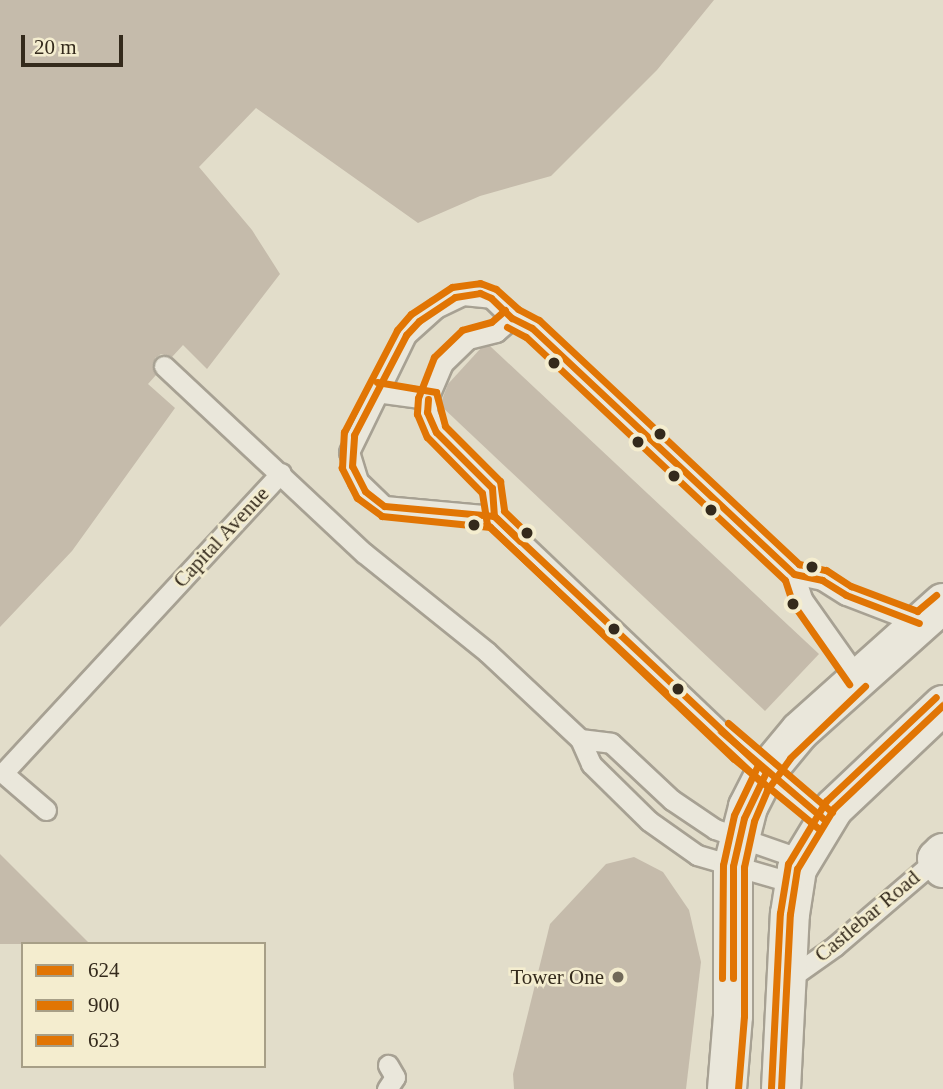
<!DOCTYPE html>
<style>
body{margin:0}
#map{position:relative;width:943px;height:1089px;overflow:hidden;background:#e2ddca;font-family:Georgia,serif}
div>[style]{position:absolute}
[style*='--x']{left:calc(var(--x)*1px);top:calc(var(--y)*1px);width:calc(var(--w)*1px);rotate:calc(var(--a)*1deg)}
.building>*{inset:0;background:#c5bbab}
.roads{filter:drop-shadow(2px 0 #a7a193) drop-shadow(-2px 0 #a7a193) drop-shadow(0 2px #a7a193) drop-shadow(0 -2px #a7a193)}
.lane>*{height:19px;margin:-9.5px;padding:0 9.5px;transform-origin:9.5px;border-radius:9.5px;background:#eae7db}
.street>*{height:38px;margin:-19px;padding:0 19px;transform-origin:19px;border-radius:19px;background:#eae7db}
.bus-1>*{height:7px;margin:-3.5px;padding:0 3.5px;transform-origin:3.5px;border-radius:3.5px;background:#e17504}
.bus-2>*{height:7px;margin:-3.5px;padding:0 3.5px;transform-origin:3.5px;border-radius:3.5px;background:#e17504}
.bus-3>*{height:7px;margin:-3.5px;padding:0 3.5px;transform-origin:3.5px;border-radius:3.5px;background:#e17504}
.dots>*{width:19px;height:19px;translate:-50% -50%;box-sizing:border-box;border:4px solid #f4edcf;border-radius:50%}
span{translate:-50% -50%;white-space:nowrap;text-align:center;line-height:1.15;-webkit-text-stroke:5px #f4edcf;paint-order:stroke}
.street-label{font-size:21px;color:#342a1c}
.poi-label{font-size:21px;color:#342a1c}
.right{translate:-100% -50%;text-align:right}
.legend{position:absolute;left:21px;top:942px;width:245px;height:126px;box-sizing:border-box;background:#f4edcf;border:2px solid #a79f87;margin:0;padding:9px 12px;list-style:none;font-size:21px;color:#342a1c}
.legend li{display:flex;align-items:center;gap:14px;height:35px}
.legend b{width:35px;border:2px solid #a79f87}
.scale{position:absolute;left:21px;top:35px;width:102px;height:32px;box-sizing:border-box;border:4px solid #342a1c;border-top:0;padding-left:9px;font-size:21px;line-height:24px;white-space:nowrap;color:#342a1c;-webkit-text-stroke:5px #f4edcf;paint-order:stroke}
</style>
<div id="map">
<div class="building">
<div style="clip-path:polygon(0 0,714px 0,657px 70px,551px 176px,480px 196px,418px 223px,256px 108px,199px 167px,252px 230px,280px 274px,207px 369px,183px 345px,172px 357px,161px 354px,155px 358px,156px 375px,148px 384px,175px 408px,72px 551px,0 627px)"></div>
<div style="clip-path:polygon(490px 346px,819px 654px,765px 711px,440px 405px,448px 384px,481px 348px)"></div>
<div style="clip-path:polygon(0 854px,90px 944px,0 944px)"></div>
<div style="clip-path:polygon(634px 857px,663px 872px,689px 910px,701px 962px,686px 1089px,514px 1089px,513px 1074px,550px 924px,606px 864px)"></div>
</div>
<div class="roads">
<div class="lane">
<div style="--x:512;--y:318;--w:21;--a:139"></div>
<div style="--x:496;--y:332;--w:29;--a:166"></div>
<div style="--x:468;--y:339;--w:35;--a:136"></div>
<div style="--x:443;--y:363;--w:39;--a:113"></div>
<div style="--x:428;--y:399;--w:13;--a:94"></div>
<div style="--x:427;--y:412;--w:22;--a:66"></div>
<div style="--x:436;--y:432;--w:79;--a:45"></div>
<div style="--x:492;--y:488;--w:28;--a:86"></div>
<div style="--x:494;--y:516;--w:340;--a:43.6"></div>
<div style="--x:740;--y:750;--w:110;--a:39.5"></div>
<div style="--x:164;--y:366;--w:274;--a:43.1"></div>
<div style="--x:364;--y:553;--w:158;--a:38.8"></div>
<div style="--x:487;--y:652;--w:127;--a:43.1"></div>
<div style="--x:580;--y:739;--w:27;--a:66"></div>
<div style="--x:591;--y:764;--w:81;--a:44.5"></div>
<div style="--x:649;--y:821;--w:59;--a:35.3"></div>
<div style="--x:697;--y:855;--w:101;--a:16.1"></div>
<div style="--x:376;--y:392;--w:52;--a:7.7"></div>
<div style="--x:494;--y:516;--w:110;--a:-174.8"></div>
<div style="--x:384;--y:506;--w:36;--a:-136"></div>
<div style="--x:358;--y:481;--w:30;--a:-107"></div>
<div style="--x:349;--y:452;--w:130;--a:-64"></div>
<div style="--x:406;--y:335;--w:40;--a:-42"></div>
<div style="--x:436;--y:308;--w:30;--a:-26"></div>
<div style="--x:463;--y:295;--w:28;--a:6"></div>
<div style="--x:491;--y:298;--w:29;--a:44"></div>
<div style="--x:512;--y:318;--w:22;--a:27"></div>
<div style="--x:532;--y:328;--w:315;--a:43.1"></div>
<div style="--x:762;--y:543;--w:45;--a:44.1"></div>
<div style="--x:794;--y:574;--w:26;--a:72"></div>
<div style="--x:802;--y:599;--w:97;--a:54.7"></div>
<div style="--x:794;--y:574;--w:29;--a:12"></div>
<div style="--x:822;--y:580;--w:28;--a:32"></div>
<div style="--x:846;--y:595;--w:78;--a:21"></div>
<div style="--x:580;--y:739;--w:31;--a:7"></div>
<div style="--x:611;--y:743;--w:83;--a:43.1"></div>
<div style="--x:672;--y:800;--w:52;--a:34"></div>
<div style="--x:715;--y:829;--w:91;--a:19.2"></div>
<div style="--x:46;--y:810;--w:57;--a:-139.3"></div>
<div style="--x:3;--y:773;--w:409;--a:-47.2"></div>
<div style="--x:790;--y:978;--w:55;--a:-35.4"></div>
<div style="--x:835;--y:946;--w:134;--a:-40.5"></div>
<div style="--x:387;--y:1089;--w:14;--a:-56"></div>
<div style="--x:395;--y:1077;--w:14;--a:-120"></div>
</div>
<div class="street">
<div style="--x:943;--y:853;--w:8;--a:135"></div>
<div style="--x:937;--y:859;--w:11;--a:56"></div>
<div style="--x:727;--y:1089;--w:73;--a:-85.3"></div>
<div style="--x:733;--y:1016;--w:150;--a:-90"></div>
<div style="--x:733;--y:866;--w:61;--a:-75.7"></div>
<div style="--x:748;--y:807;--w:39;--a:-63"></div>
<div style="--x:766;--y:772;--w:53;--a:-50.3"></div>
<div style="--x:800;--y:731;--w:192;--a:-41.8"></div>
<div style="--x:781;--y:1089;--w:175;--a:-87.1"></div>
<div style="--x:790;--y:914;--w:46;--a:-81.2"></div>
<div style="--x:797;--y:869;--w:71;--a:-58.8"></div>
<div style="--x:834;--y:808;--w:150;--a:-43.4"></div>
</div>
</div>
<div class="bus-1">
<div style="--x:428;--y:399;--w:13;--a:94"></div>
<div style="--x:427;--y:412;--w:22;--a:66"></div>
<div style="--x:436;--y:432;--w:79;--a:45"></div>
<div style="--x:492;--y:488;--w:28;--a:86"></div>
<div style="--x:494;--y:516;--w:36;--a:44"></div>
<div style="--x:721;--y:731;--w:137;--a:40.6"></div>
<div style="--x:766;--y:772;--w:374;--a:-136.7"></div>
<div style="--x:494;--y:516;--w:110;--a:-174.8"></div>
<div style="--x:384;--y:506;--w:24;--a:-142"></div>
<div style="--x:365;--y:491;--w:28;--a:-117"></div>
<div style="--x:352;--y:466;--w:31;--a:-86"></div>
<div style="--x:354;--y:435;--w:113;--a:-62.5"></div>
<div style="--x:406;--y:335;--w:19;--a:-47"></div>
<div style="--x:419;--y:321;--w:43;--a:-33.7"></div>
<div style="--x:455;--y:297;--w:25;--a:-9"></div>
<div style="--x:480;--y:293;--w:12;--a:24"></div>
<div style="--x:491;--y:298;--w:29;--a:44"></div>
<div style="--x:512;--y:318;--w:22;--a:27"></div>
<div style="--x:532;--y:328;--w:359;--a:43.2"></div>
<div style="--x:794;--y:574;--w:29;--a:12"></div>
<div style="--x:822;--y:580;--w:28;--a:32"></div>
<div style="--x:846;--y:595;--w:78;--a:21"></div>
<div style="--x:733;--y:978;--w:112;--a:-90"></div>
<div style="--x:733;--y:866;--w:49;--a:-77.1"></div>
<div style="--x:744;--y:818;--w:51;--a:-64.4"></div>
<div style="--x:781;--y:1089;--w:175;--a:-87.1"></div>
<div style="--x:790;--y:914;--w:46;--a:-81.2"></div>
<div style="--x:797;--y:869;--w:71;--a:-58.8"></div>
<div style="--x:834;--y:808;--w:150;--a:-43.4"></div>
</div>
<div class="bus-2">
<div style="--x:505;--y:310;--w:18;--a:139"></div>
<div style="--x:491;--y:322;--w:30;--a:165"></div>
<div style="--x:462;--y:330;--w:39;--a:136"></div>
<div style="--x:434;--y:357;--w:44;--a:111.3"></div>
<div style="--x:418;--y:398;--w:16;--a:94"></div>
<div style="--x:417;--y:414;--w:25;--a:67"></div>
<div style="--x:427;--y:437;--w:78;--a:45.5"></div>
<div style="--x:482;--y:493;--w:31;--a:81"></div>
<div style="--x:487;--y:524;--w:340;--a:43.6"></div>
<div style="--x:733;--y:758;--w:110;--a:39.5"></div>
<div style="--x:507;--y:327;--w:21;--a:28"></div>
<div style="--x:526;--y:337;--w:355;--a:43.2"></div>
<div style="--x:785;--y:580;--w:25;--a:72"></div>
<div style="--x:793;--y:604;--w:98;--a:55"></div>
<div style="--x:738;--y:1089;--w:73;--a:-85.3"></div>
<div style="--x:744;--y:1016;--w:149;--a:-90"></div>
<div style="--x:744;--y:867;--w:47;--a:-77.7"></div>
<div style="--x:754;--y:821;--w:34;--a:-67"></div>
<div style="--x:767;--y:790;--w:39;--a:-54"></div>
<div style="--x:790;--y:758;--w:104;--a:-43.8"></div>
</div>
<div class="bus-3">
<div style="--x:377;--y:382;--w:60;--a:9.6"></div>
<div style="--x:436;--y:392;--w:35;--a:75"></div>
<div style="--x:445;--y:426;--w:78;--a:45"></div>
<div style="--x:500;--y:481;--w:30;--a:82"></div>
<div style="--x:504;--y:511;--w:32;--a:44"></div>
<div style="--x:728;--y:723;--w:137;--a:40.6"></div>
<div style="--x:759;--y:780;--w:369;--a:-136.8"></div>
<div style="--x:490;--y:527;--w:109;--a:-174.2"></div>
<div style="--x:382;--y:516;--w:31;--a:-144"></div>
<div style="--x:357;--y:498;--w:34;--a:-117"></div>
<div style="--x:342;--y:468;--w:36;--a:-87"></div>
<div style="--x:344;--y:432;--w:115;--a:-62.5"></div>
<div style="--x:397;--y:330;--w:21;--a:-49"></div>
<div style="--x:411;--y:314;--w:49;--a:-33.4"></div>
<div style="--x:452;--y:287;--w:28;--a:-8"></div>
<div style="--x:480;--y:283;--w:17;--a:21"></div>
<div style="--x:496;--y:289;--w:30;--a:42"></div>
<div style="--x:518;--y:309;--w:24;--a:28"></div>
<div style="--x:539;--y:320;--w:357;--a:43.2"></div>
<div style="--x:799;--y:564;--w:28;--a:13"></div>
<div style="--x:826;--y:570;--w:30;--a:33"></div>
<div style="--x:851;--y:586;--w:71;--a:20.7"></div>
<div style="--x:917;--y:611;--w:25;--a:-40"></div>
<div style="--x:722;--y:978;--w:113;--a:-89.5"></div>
<div style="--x:723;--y:865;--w:51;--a:-77.6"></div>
<div style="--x:734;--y:815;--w:53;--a:-64.4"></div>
<div style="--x:771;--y:1088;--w:175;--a:-87.1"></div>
<div style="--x:780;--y:913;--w:50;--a:-80.7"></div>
<div style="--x:788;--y:864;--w:74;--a:-58.9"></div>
<div style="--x:826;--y:801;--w:151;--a:-43.4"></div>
</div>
<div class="dots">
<div style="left:554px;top:363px;background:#342a1c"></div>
<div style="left:660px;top:434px;background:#342a1c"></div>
<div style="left:638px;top:442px;background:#342a1c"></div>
<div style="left:674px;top:476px;background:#342a1c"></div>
<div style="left:711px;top:510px;background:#342a1c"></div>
<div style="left:474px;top:525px;background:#342a1c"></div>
<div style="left:527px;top:533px;background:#342a1c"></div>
<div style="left:812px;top:567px;background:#342a1c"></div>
<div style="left:793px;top:604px;background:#342a1c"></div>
<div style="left:614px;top:629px;background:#342a1c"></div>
<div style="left:678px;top:689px;background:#342a1c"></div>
<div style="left:618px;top:977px;background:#716959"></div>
</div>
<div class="street-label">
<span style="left:221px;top:537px;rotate:-47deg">Capital Avenue</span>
<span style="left:867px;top:916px;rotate:-40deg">Castlebar Road</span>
</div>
<div class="poi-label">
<span class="right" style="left:604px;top:977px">Tower One</span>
</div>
<ul class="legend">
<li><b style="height:9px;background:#e17504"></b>624</li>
<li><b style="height:9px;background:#e17504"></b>900</li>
<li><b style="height:9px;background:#e17504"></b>623</li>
</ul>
<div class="scale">20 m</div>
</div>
